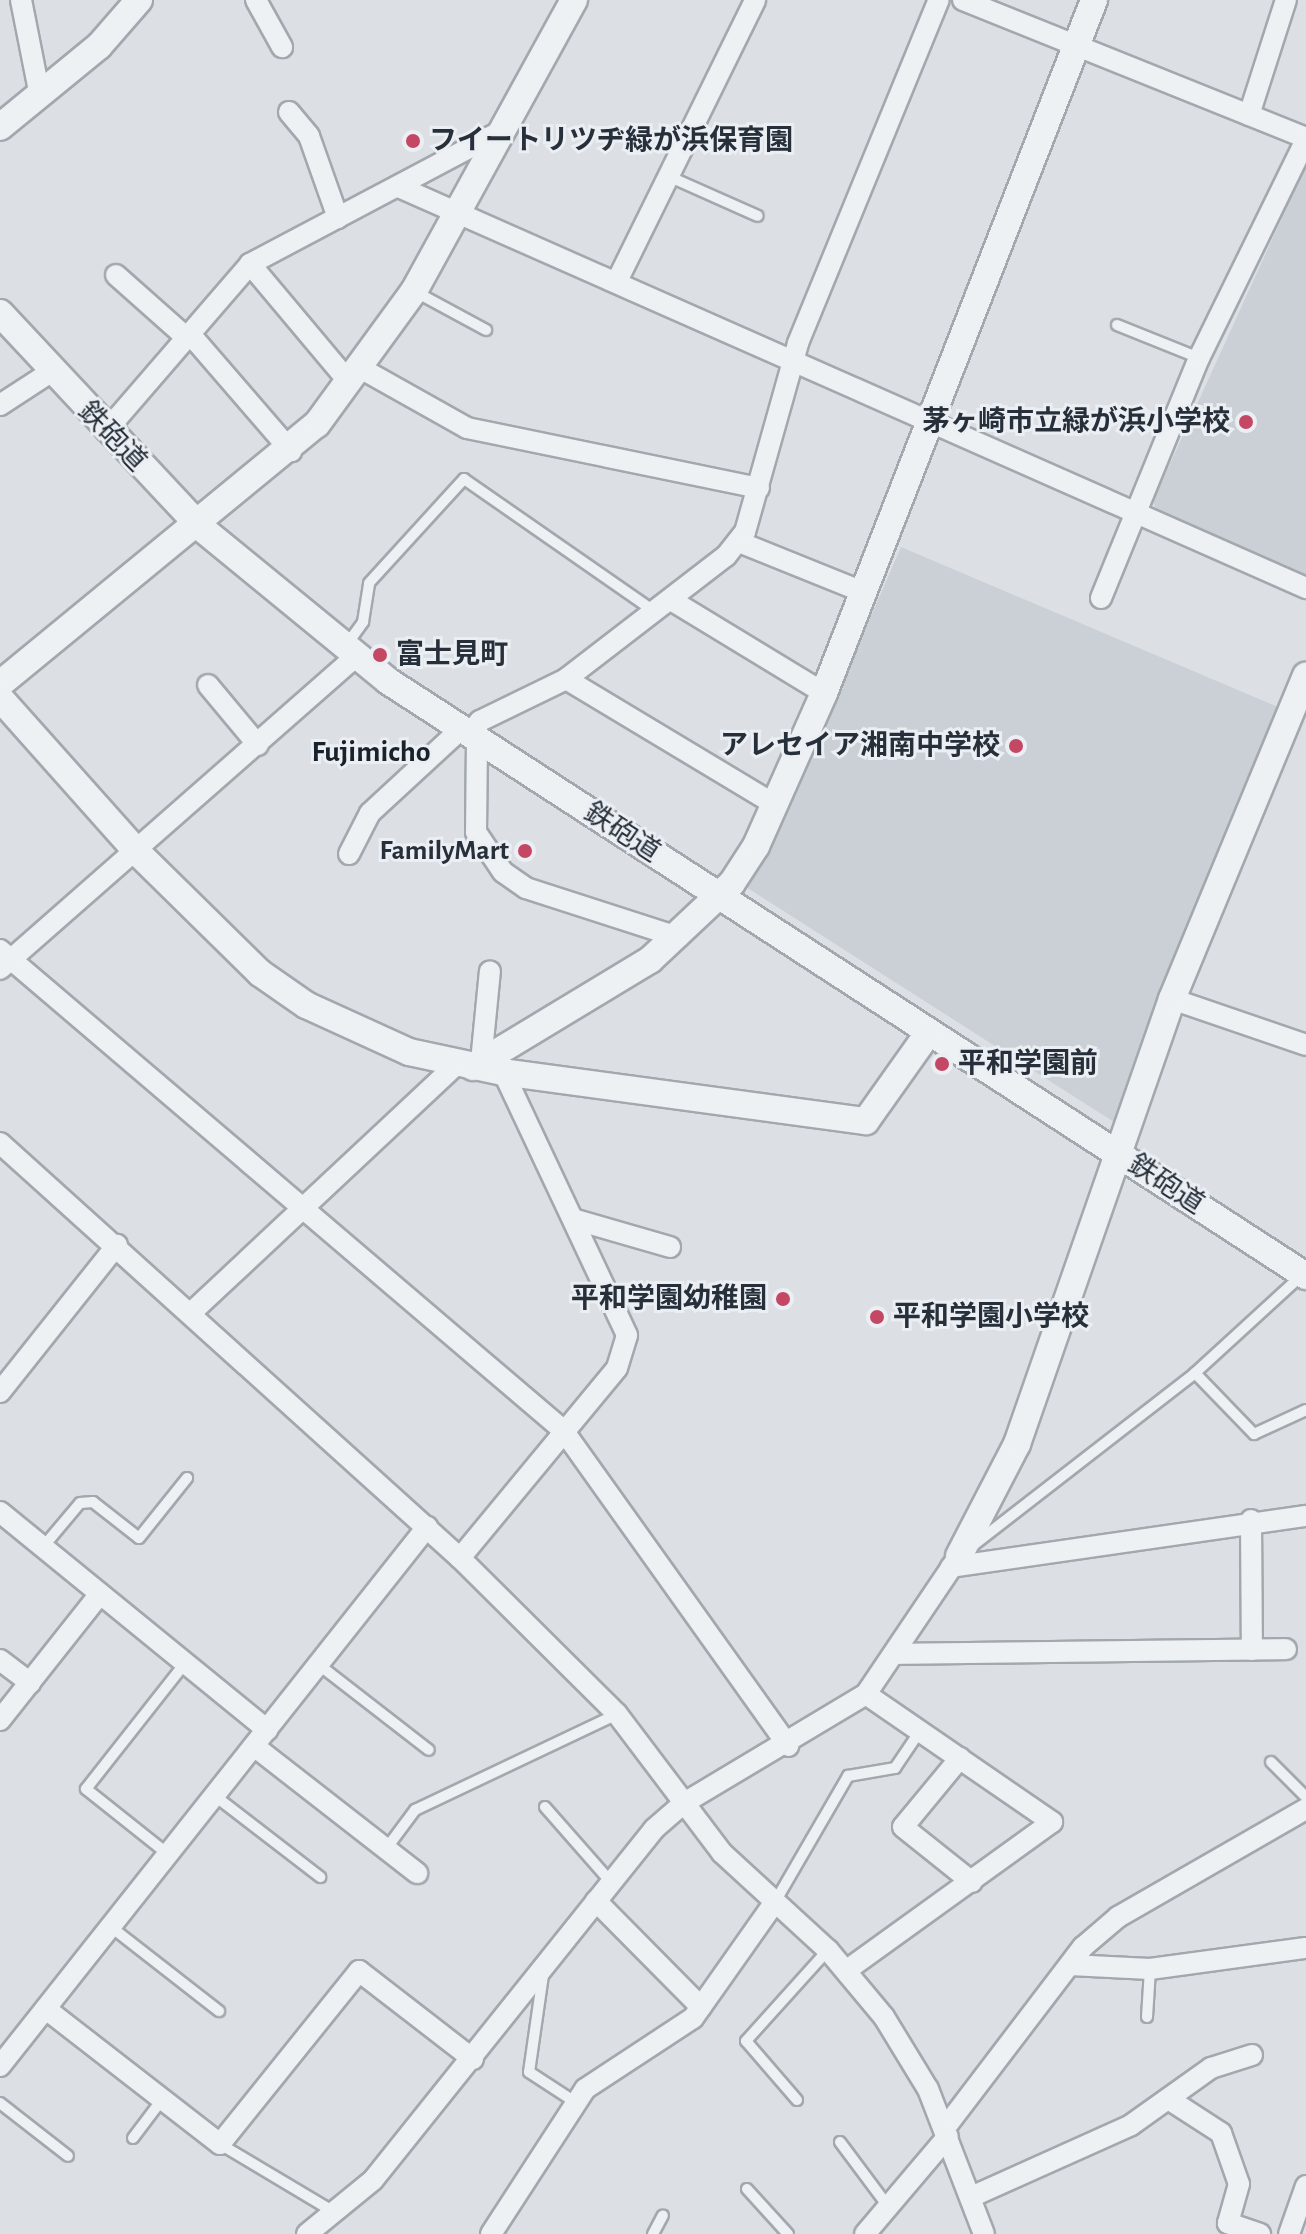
<!DOCTYPE html>
<meta charset="utf-8">
<style>
body{margin:0}
#map{position:relative;width:1306px;height:2234px;overflow:hidden;background:#dce0e5;font-family:"Alegreya Sans","Noto Sans JP",sans-serif}
div>[style]{position:absolute}
[style*='--x']{left:calc(var(--x)*1px);top:calc(var(--y)*1px);width:calc(var(--w)*1px);rotate:calc(var(--a)*1deg)}
.built>*{inset:0;background:#cad0d6}
.roads{filter:drop-shadow(2px 0 #a2a8ae) drop-shadow(-2px 0 #a2a8ae) drop-shadow(0 2px #a2a8ae) drop-shadow(0 -2px #a2a8ae)}
.service>*{height:10px;margin:-5px;padding:0 5px;transform-origin:5px;border-radius:5px;background:#eef1f4}
.minor>*{height:20px;margin:-10px;padding:0 10px;transform-origin:10px;border-radius:10px;background:#eef1f4}
.tertiary>*{height:26px;margin:-13px;padding:0 13px;transform-origin:13px;border-radius:13px;background:#eef1f4}
.dots>*{width:22px;height:22px;translate:-50% -50%;box-sizing:border-box;border:4px solid #ebeff3;border-radius:50%}
span{translate:-50% -50%;white-space:nowrap;text-align:center;line-height:1.15;-webkit-text-stroke:6px #ebeff3;paint-order:stroke}
.poi-label{font-size:28px;color:#27303a;font-weight:700}
.left{translate:0 -50%;text-align:left}
.right{translate:-100% -50%;text-align:right}
.street-label{font-size:28px;color:#27303a}
.neighbourhood-label{font-size:30px;color:#19212b;font-weight:700}
</style>
<div id="map">
<div class="built">
<div style="clip-path:polygon(1306px 165px,1306px 575px,1156px 510px,1153px 501px)"></div>
<div style="clip-path:polygon(901px 547px,1278px 707px,1114px 1122px,746px 887px,779px 828px)"></div>
</div>
<div class="roads">
<div class="service">
<div style="--x:668;--y:176;--w:98;--a:24"></div>
<div style="--x:414;--y:291;--w:82;--a:28.4"></div>
<div style="--x:1117;--y:325;--w:88;--a:21.9"></div>
<div style="--x:345;--y:647;--w:31;--a:-54"></div>
<div style="--x:363;--y:622;--w:39;--a:-81"></div>
<div style="--x:369;--y:583;--w:141;--a:-47.6"></div>
<div style="--x:464;--y:479;--w:231;--a:34.8"></div>
<div style="--x:1195;--y:1373;--w:85;--a:46"></div>
<div style="--x:1254;--y:1434;--w:57;--a:-24.8"></div>
<div style="--x:43;--y:1547;--w:57;--a:-49.9"></div>
<div style="--x:80;--y:1503;--w:13;--a:-4"></div>
<div style="--x:93;--y:1502;--w:58;--a:38"></div>
<div style="--x:139;--y:1538;--w:77;--a:-51.3"></div>
<div style="--x:971;--y:1547;--w:284;--a:-37.8"></div>
<div style="--x:1195;--y:1373;--w:144;--a:-42.5"></div>
<div style="--x:318;--y:1664;--w:140;--a:37.8"></div>
<div style="--x:1271;--y:1762;--w:49;--a:45"></div>
<div style="--x:215;--y:1796;--w:133;--a:37.6"></div>
<div style="--x:545;--y:1807;--w:98;--a:48.7"></div>
<div style="--x:386;--y:1849;--w:49;--a:-53.4"></div>
<div style="--x:415;--y:1810;--w:224;--a:-25.4"></div>
<div style="--x:169;--y:1855;--w:106;--a:-141.5"></div>
<div style="--x:86;--y:1789;--w:160;--a:-51.8"></div>
<div style="--x:775;--y:1902;--w:146;--a:-59.9"></div>
<div style="--x:848;--y:1776;--w:48;--a:-9.7"></div>
<div style="--x:895;--y:1768;--w:45;--a:-56"></div>
<div style="--x:111;--y:1927;--w:137;--a:37.9"></div>
<div style="--x:543;--y:1975;--w:98;--a:98.2"></div>
<div style="--x:529;--y:2072;--w:55;--a:33.1"></div>
<div style="--x:1147;--y:2017;--w:48;--a:-86.4"></div>
<div style="--x:797;--y:2100;--w:78;--a:-130.8"></div>
<div style="--x:746;--y:2041;--w:122;--a:-48"></div>
<div style="--x:0;--y:2103;--w:86;--a:37.9"></div>
<div style="--x:133;--y:2138;--w:46;--a:-52.9"></div>
<div style="--x:840;--y:2142;--w:79;--a:53.3"></div>
<div style="--x:220;--y:2144;--w:133;--a:30.8"></div>
<div style="--x:747;--y:2189;--w:61;--a:47.7"></div>
<div style="--x:653;--y:2234;--w:21;--a:-62"></div>
</div>
<div class="minor">
<div style="--x:21;--y:0;--w:98;--a:78.8"></div>
<div style="--x:256;--y:0;--w:54;--a:61"></div>
<div style="--x:963;--y:0;--w:370;--a:21.9"></div>
<div style="--x:289;--y:112;--w:31;--a:50"></div>
<div style="--x:309;--y:136;--w:87;--a:70.5"></div>
<div style="--x:1249;--y:115;--w:121;--a:-72.2"></div>
<div style="--x:399;--y:187;--w:992;--a:23.85"></div>
<div style="--x:250;--y:264;--w:155;--a:50"></div>
<div style="--x:116;--y:275;--w:95;--a:41.6"></div>
<div style="--x:617;--y:281;--w:313;--a:-63.8"></div>
<div style="--x:190;--y:334;--w:155;--a:49.2"></div>
<div style="--x:362;--y:369;--w:120;--a:29.3"></div>
<div style="--x:467;--y:428;--w:298;--a:11.6"></div>
<div style="--x:0;--y:405;--w:59;--a:-33.1"></div>
<div style="--x:106;--y:431;--w:221;--a:-49.2"></div>
<div style="--x:250;--y:264;--w:286;--a:-27.9"></div>
<div style="--x:739;--y:542;--w:134;--a:22"></div>
<div style="--x:1101;--y:598;--w:259;--a:-67.8"></div>
<div style="--x:1199;--y:358;--w:243;--a:-63.9"></div>
<div style="--x:671;--y:600;--w:179;--a:31.3"></div>
<div style="--x:566;--y:679;--w:246;--a:31"></div>
<div style="--x:208;--y:685;--w:78;--a:50.2"></div>
<div style="--x:469;--y:734;--w:17;--a:-50"></div>
<div style="--x:480;--y:721;--w:96;--a:-26"></div>
<div style="--x:566;--y:679;--w:202;--a:-37.6"></div>
<div style="--x:726;--y:556;--w:31;--a:-52"></div>
<div style="--x:745;--y:532;--w:196;--a:-74.3"></div>
<div style="--x:798;--y:343;--w:371;--a:-67.7"></div>
<div style="--x:477;--y:739;--w:93;--a:90.6"></div>
<div style="--x:476;--y:832;--w:48;--a:56"></div>
<div style="--x:503;--y:872;--w:28;--a:35"></div>
<div style="--x:526;--y:888;--w:160;--a:17.9"></div>
<div style="--x:349;--y:854;--w:46;--a:-62.9"></div>
<div style="--x:370;--y:813;--w:124;--a:-42.7"></div>
<div style="--x:0;--y:950;--w:740;--a:40.45"></div>
<div style="--x:563;--y:1430;--w:388;--a:54.5"></div>
<div style="--x:0;--y:969;--w:473;--a:-41.3"></div>
<div style="--x:1172;--y:999;--w:142;--a:18.9"></div>
<div style="--x:481;--y:1062;--w:91;--a:-84.4"></div>
<div style="--x:0;--y:1143;--w:620;--a:42.06"></div>
<div style="--x:460;--y:1558;--w:221;--a:44.8"></div>
<div style="--x:617;--y:1714;--w:174;--a:52.9"></div>
<div style="--x:722;--y:1853;--w:144;--a:42.5"></div>
<div style="--x:828;--y:1950;--w:87;--a:50.1"></div>
<div style="--x:884;--y:2017;--w:84;--a:58.6"></div>
<div style="--x:928;--y:2089;--w:155;--a:68.9"></div>
<div style="--x:573;--y:1219;--w:101;--a:16.1"></div>
<div style="--x:193;--y:1311;--w:360;--a:-43.1"></div>
<div style="--x:0;--y:1392;--w:188;--a:-51.5"></div>
<div style="--x:0;--y:1512;--w:345;--a:39.2"></div>
<div style="--x:1251;--y:1520;--w:130;--a:89.6"></div>
<div style="--x:460;--y:1558;--w:246;--a:-50.4"></div>
<div style="--x:617;--y:1368;--w:34;--a:-73"></div>
<div style="--x:627;--y:1335;--w:291;--a:-115.2"></div>
<div style="--x:951;--y:1567;--w:359;--a:-8.2"></div>
<div style="--x:896;--y:1654;--w:390;--a:-0.7"></div>
<div style="--x:0;--y:1660;--w:38;--a:37"></div>
<div style="--x:0;--y:1720;--w:161;--a:-51.6"></div>
<div style="--x:254;--y:1746;--w:207;--a:37.9"></div>
<div style="--x:960;--y:1758;--w:89;--a:129.6"></div>
<div style="--x:903;--y:1827;--w:88;--a:38.6"></div>
<div style="--x:596;--y:1901;--w:149;--a:45.3"></div>
<div style="--x:1070;--y:1965;--w:80;--a:2.9"></div>
<div style="--x:1150;--y:1969;--w:157;--a:-7.7"></div>
<div style="--x:847;--y:1970;--w:253;--a:-35.8"></div>
<div style="--x:1052;--y:1822;--w:226;--a:-145.5"></div>
<div style="--x:46;--y:2009;--w:220;--a:37.8"></div>
<div style="--x:220;--y:2144;--w:222;--a:-51.2"></div>
<div style="--x:359;--y:1971;--w:144;--a:37.7"></div>
<div style="--x:0;--y:2066;--w:688;--a:-51.61"></div>
<div style="--x:1170;--y:2100;--w:61;--a:32.9"></div>
<div style="--x:1221;--y:2133;--w:54;--a:70.6"></div>
<div style="--x:1239;--y:2184;--w:41;--a:105.8"></div>
<div style="--x:1228;--y:2223;--w:34;--a:19"></div>
<div style="--x:945;--y:2128;--w:228;--a:-52.7"></div>
<div style="--x:1083;--y:1947;--w:46;--a:-40.6"></div>
<div style="--x:1118;--y:1917;--w:217;--a:-29.9"></div>
<div style="--x:971;--y:2197;--w:175;--a:-24.2"></div>
<div style="--x:1131;--y:2125;--w:98;--a:-35.5"></div>
<div style="--x:1211;--y:2068;--w:43;--a:-17.6"></div>
<div style="--x:307;--y:2234;--w:85;--a:-39.3"></div>
<div style="--x:373;--y:2180;--w:450;--a:-51.3"></div>
<div style="--x:654;--y:1829;--w:40;--a:-41"></div>
<div style="--x:684;--y:1803;--w:212;--a:-30.9"></div>
<div style="--x:866;--y:1694;--w:166;--a:-56"></div>
<div style="--x:491;--y:2234;--w:173;--a:-57"></div>
<div style="--x:585;--y:2089;--w:129;--a:-33.3"></div>
<div style="--x:693;--y:2018;--w:141;--a:-54.8"></div>
<div style="--x:865;--y:2234;--w:128;--a:-49.7"></div>
<div style="--x:1289;--y:2234;--w:51;--a:-70.5"></div>
</div>
<div class="tertiary">
<div style="--x:0;--y:127;--w:128;--a:-39.3"></div>
<div style="--x:99;--y:46;--w:61;--a:-49"></div>
<div style="--x:0;--y:313;--w:293;--a:46.9"></div>
<div style="--x:200;--y:527;--w:243;--a:39.3"></div>
<div style="--x:388;--y:681;--w:1094;--a:32.95"></div>
<div style="--x:0;--y:684;--w:410;--a:-39.4"></div>
<div style="--x:317;--y:424;--w:165;--a:-53.9"></div>
<div style="--x:414;--y:291;--w:332;--a:-61.2"></div>
<div style="--x:0;--y:698;--w:209;--a:48.3"></div>
<div style="--x:139;--y:854;--w:170;--a:44.5"></div>
<div style="--x:260;--y:973;--w:56;--a:34.8"></div>
<div style="--x:306;--y:1005;--w:113;--a:24.5"></div>
<div style="--x:409;--y:1052;--w:96;--a:12"></div>
<div style="--x:503;--y:1072;--w:366;--a:7.7"></div>
<div style="--x:866;--y:1121;--w:109;--a:-54.7"></div>
<div style="--x:473;--y:1067;--w:207;--a:-31.2"></div>
<div style="--x:650;--y:960;--w:112;--a:-43.2"></div>
<div style="--x:732;--y:883;--w:44;--a:-57"></div>
<div style="--x:756;--y:846;--w:167;--a:-66"></div>
<div style="--x:824;--y:693;--w:744;--a:-68.71"></div>
<div style="--x:959;--y:1556;--w:126;--a:-62.6"></div>
<div style="--x:1017;--y:1444;--w:471;--a:-70.8"></div>
<div style="--x:1172;--y:999;--w:350;--a:-67.5"></div>
</div>
</div>
<div class="dots">
<div style="left:413px;top:141px;background:#c44764"></div>
<div style="left:1246px;top:422px;background:#c44764"></div>
<div style="left:380px;top:655px;background:#c44764"></div>
<div style="left:1016px;top:746px;background:#c44764"></div>
<div style="left:525px;top:851px;background:#c44764"></div>
<div style="left:942px;top:1064px;background:#c44764"></div>
<div style="left:783px;top:1299px;background:#c44764"></div>
<div style="left:877px;top:1317px;background:#c44764"></div>
</div>
<div class="poi-label">
<span class="left" style="left:429px;top:141px">フイートリツヂ緑が浜保育園</span>
<span class="right" style="left:1230px;top:422px">茅ヶ崎市立緑が浜小学校</span>
<span class="left" style="left:396px;top:655px">富士見町</span>
<span class="right" style="left:1000px;top:746px">アレセイア湘南中学校</span>
<span class="right" style="left:509px;top:851px">FamilyMart</span>
<span class="left" style="left:958px;top:1064px">平和学園前</span>
<span class="right" style="left:767px;top:1299px">平和学園幼稚園</span>
<span class="left" style="left:893px;top:1317px">平和学園小学校</span>
</div>
<div class="street-label">
<span style="left:112px;top:437px;rotate:46deg">鉄砲道</span>
<span style="left:622px;top:833px;rotate:33deg">鉄砲道</span>
<span style="left:1166px;top:1185px;rotate:33deg">鉄砲道</span>
</div>
<div class="neighbourhood-label">
<span style="left:371px;top:752px">Fujimicho</span>
</div>
</div>
